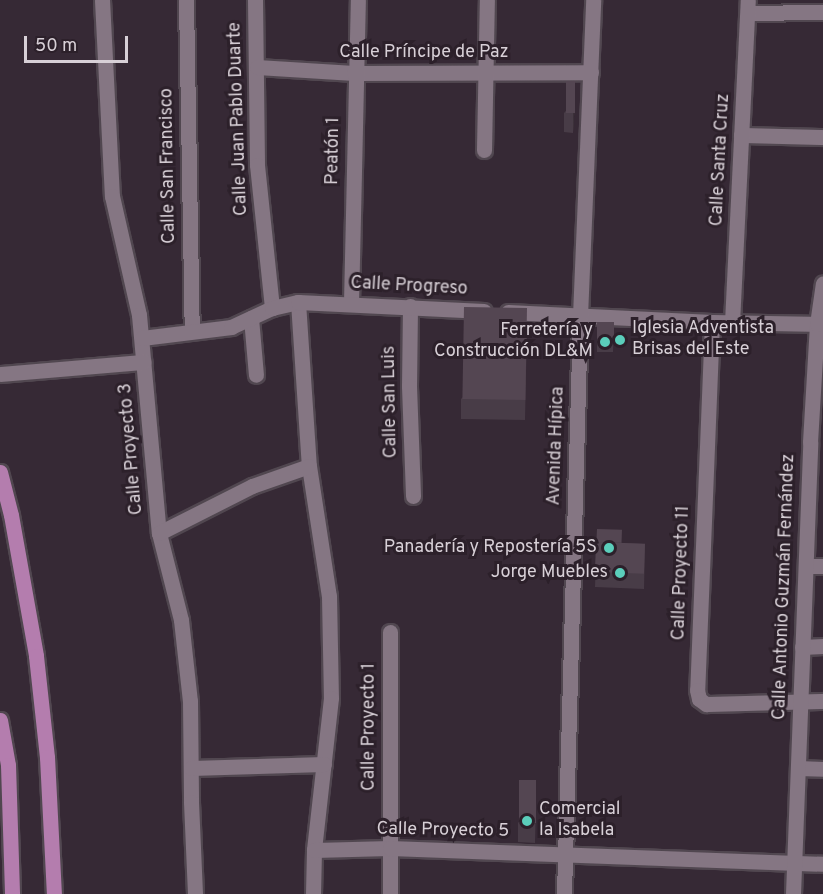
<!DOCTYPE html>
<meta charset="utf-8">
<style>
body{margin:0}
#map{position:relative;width:823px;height:894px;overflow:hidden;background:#362935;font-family:Overpass,sans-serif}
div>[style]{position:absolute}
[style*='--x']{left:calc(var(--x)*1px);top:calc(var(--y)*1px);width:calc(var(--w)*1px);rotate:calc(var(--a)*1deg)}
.roads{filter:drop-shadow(2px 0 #514750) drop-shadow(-2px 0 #514750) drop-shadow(0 2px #514750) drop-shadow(0 -2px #514750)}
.minor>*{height:15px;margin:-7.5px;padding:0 7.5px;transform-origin:7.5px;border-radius:7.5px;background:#857683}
.major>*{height:15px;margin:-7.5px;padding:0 7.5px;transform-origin:7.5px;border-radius:7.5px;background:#b47dae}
.wall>*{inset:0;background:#483c47}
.shaded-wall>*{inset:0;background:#3b3139}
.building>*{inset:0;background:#544652;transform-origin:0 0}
.dots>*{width:16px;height:16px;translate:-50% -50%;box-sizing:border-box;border:3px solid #2c202a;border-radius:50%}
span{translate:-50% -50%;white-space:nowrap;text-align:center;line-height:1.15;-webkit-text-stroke:6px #2c202a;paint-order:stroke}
.street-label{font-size:18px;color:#d8d0d7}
.poi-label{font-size:18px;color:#d8d0d7}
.left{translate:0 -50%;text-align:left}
.right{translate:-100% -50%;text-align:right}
.scale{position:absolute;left:24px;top:36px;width:104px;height:27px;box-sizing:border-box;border:3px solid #d8d0d7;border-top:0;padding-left:8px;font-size:18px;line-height:21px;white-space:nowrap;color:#d8d0d7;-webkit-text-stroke:4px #2c202a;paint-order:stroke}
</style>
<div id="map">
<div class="roads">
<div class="minor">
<div style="--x:102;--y:0;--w:196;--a:87.1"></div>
<div style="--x:112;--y:196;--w:122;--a:77.2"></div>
<div style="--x:139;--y:315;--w:219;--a:84.8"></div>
<div style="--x:159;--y:533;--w:90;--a:75.8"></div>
<div style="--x:181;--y:620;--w:81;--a:83.7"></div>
<div style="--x:190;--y:701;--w:101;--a:89.4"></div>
<div style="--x:191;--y:802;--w:92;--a:87.5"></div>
<div style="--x:186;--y:0;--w:331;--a:89"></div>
<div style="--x:255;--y:0;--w:165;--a:89.3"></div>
<div style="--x:257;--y:165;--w:144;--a:84"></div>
<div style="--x:748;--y:13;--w:75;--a:-0.8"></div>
<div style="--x:257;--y:67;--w:97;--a:3.5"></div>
<div style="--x:354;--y:73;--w:237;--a:-0.2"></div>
<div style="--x:741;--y:135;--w:82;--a:1.4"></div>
<div style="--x:484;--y:150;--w:150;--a:-88.9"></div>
<div style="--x:298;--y:302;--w:164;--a:86.2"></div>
<div style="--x:309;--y:466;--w:132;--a:81.3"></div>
<div style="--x:329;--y:596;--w:102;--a:88.9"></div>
<div style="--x:331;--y:698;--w:153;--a:96.4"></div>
<div style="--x:314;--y:850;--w:44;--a:91.3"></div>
<div style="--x:351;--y:303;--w:303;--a:-88.7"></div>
<div style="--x:410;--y:306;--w:80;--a:90.7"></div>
<div style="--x:409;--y:386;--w:110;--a:87.9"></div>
<div style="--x:508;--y:312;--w:204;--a:2.8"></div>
<div style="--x:712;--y:322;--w:111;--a:1"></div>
<div style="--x:251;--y:318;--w:57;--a:85"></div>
<div style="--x:712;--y:322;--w:368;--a:92.3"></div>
<div style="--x:697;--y:690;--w:9;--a:77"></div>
<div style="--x:699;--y:699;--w:9;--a:36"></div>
<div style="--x:706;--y:704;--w:117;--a:-1.5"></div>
<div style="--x:732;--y:323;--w:323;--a:-87.2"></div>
<div style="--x:142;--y:338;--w:90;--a:-7"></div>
<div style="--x:231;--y:327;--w:45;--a:-24.9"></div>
<div style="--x:272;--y:308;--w:27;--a:-13"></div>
<div style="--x:298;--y:302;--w:186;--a:2.8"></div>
<div style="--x:0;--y:374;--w:144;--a:-4.8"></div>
<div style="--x:159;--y:533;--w:104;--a:-26.8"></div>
<div style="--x:252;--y:486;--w:60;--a:-19.3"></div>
<div style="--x:806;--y:566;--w:17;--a:0"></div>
<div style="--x:390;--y:632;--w:262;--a:90"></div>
<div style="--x:802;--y:647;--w:21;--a:-3"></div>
<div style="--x:191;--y:768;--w:133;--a:-1.7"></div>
<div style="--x:798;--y:768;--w:25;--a:2"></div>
<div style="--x:314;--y:850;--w:76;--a:-1.5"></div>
<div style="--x:390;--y:848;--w:433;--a:2.1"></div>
<div style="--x:564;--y:894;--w:578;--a:-88.41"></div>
<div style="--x:580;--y:316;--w:316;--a:-87.6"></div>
<div style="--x:793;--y:894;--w:452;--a:-87.8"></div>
<div style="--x:810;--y:442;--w:118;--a:-86.6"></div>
<div style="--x:817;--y:324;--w:41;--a:-81.7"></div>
</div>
<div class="major">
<div style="--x:0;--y:472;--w:44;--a:75.7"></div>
<div style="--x:11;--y:515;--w:143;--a:79.9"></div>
<div style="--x:36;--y:656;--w:102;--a:83.8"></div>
<div style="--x:47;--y:757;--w:137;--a:87.1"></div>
<div style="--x:0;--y:720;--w:46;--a:79.9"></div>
<div style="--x:8;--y:765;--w:129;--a:88.2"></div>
</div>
</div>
<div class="wall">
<div style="clip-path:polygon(575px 101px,573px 133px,564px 132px,564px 113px)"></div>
<div style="clip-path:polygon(614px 322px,613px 352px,597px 352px,597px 342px)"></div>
<div style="clip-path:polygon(527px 328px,525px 420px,461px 419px,461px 399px)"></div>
<div style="clip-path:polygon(597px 529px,622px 543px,645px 544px,644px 589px,595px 587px)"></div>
<div style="clip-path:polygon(536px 800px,535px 843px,518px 842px,518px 823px)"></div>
</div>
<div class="shaded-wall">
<div style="clip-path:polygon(575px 81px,575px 101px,573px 133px,573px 113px)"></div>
</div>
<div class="building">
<div style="left:566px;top:81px;width:9px;height:32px"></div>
<div style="left:464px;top:307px;width:63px;height:92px;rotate:1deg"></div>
<div style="left:597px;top:322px;width:17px;height:20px"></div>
<div style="left:597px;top:529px;width:25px;height:13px;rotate:2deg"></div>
<div style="left:596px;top:542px;width:49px;height:30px;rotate:2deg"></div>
<div style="left:519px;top:780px;width:17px;height:43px"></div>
</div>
<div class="dots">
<div style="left:620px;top:340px;background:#5bcebb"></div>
<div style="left:605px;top:342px;background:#5bcebb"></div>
<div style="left:609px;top:548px;background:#5bcebb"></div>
<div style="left:620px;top:573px;background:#5bcebb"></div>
<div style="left:527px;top:821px;background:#5bcebb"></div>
</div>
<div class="street-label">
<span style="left:424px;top:53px">Calle Príncipe de Paz</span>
<span style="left:239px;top:119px;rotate:-92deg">Calle Juan Pablo Duarte</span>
<span style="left:334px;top:151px;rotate:-89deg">Peatón 1</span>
<span style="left:721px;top:160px;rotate:-87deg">Calle Santa Cruz</span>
<span style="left:169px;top:166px;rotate:-91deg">Calle San Francisco</span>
<span style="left:409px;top:287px;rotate:3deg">Calle Progreso</span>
<span style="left:391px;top:402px;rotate:-91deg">Calle San Luis</span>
<span style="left:557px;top:446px;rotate:-88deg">Avenida Hípica</span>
<span style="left:132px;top:449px;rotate:-95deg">Calle Proyecto 3</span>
<span style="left:682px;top:573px;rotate:-88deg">Calle Proyecto 11</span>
<span style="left:785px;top:587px;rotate:-88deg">Calle Antonio Guzmán Fernández</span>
<span style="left:370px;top:727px;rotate:-90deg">Calle Proyecto 1</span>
<span style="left:443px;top:831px;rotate:1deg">Calle Proyecto 5</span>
</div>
<div class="poi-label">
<span class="left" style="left:632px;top:340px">Iglesia Adventista<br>Brisas del Este</span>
<span class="right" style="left:593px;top:342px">Ferretería y<br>Construcción DL&amp;M</span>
<span class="right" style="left:597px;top:548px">Panadería y Repostería 5S</span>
<span class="right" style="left:608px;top:573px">Jorge Muebles</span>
<span class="left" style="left:539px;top:821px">Comercial<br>la Isabela</span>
</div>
<div class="scale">50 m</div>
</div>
